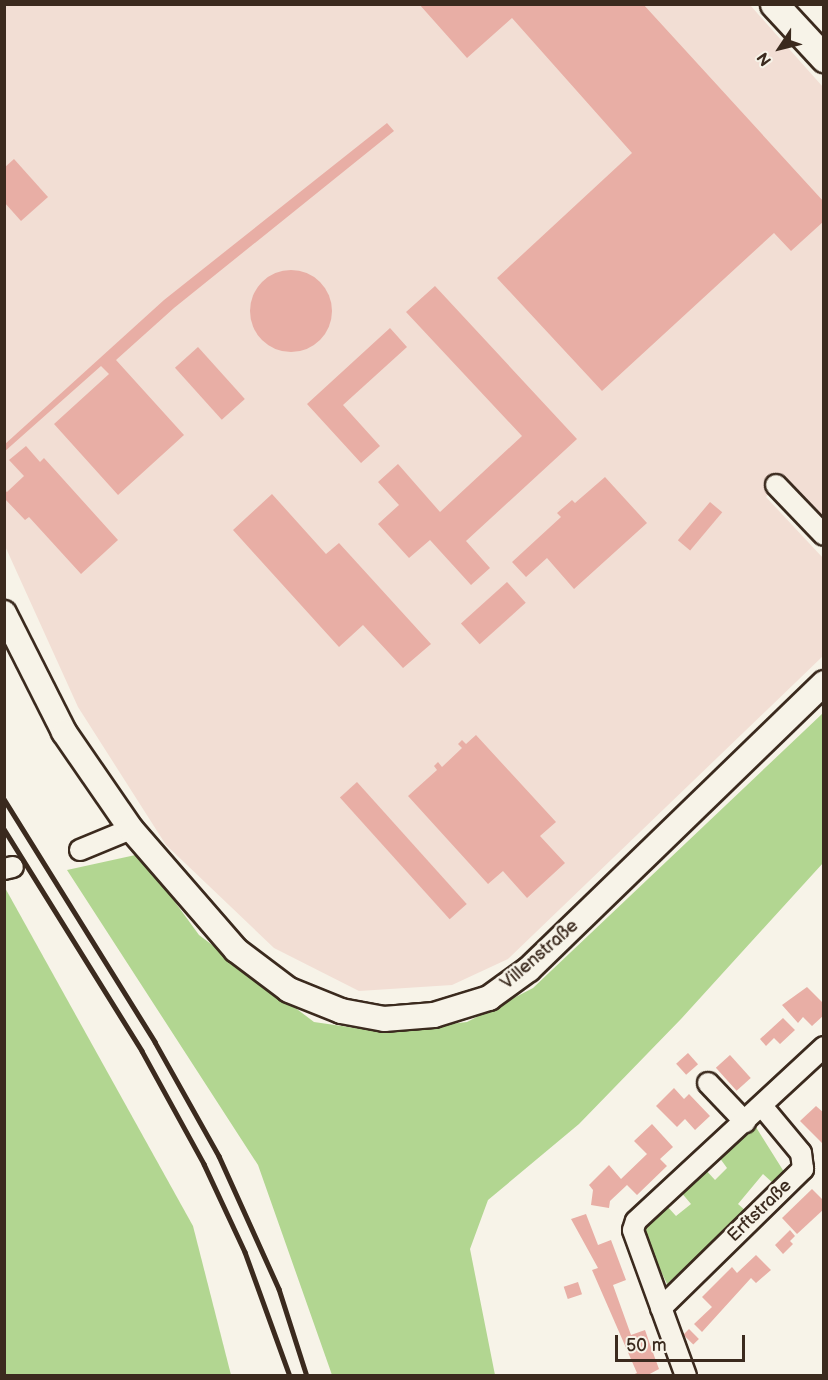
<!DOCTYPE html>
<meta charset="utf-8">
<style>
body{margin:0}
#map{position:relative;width:828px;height:1380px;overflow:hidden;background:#f7f3e8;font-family:"Balsamiq Sans",sans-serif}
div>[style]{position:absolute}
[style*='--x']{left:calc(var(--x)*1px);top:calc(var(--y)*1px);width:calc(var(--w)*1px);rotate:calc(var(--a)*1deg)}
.built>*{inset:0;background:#f2ded4}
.green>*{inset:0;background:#b2d691}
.building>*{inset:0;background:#e8aea5;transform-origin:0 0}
.round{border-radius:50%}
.roads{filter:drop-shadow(2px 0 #3b2a1e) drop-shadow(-2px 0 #3b2a1e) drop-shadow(0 2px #3b2a1e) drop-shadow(0 -2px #3b2a1e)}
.minor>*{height:20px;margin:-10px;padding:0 10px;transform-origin:10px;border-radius:10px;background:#f7f3e8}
.tertiary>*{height:24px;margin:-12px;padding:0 12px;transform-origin:12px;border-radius:12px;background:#f7f3e8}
.secondary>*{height:27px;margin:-13.5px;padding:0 13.5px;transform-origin:13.5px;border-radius:13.5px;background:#f7f3e8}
.rail>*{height:4.5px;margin:-2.25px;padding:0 2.25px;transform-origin:2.25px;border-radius:2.25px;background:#3b2a1e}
span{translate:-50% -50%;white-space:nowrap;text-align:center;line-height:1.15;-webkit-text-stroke:5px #f7f3e8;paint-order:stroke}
.street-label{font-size:18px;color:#3b2a1e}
.frame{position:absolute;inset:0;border:6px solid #3b2a1e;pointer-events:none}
.north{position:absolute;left:750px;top:18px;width:60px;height:60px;-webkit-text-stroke:4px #f7f3e8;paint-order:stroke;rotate:235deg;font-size:16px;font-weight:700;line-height:24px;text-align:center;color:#3b2a1e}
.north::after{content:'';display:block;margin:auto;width:21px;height:27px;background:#3b2a1e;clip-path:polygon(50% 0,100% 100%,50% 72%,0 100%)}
.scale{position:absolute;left:615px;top:1335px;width:130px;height:27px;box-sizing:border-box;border:3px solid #3b2a1e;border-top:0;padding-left:8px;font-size:18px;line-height:21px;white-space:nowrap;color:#3b2a1e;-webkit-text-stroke:4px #f7f3e8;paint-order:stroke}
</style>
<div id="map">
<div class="built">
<div style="clip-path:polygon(4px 5px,750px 5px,823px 87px,823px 517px,784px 477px,766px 497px,823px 558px,823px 656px,508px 959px,452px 985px,359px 991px,274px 948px,166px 845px,78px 707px,5px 546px)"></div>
</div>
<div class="green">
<div style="clip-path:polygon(823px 713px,823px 863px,681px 1019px,579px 1124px,488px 1200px,470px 1249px,495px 1375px,332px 1375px,258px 1165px,67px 870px,140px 854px,199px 935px,314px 1022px,383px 1032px,467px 1022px,533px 988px)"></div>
<div style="clip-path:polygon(4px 886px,193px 1226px,231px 1375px,5px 1375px)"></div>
<div style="clip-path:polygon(754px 1124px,786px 1175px,774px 1184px,763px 1174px,738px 1204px,746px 1211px,667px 1284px,641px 1229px,666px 1205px,676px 1216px,691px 1204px,680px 1191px,704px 1168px,715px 1180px,727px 1168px,719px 1157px)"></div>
</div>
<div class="building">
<div style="clip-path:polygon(419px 4px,643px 4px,824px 202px,824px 221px,791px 251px,774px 233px,602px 391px,497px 278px,632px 153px,512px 18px,467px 58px)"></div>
<div style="clip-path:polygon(387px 123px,394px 131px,174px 308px,116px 360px,184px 435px,118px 495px,54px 424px,109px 374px,101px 366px,4px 452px,4px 445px,164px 300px)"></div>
<div style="clip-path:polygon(14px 159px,48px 197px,21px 221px,4px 202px,4px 168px)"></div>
<div class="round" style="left:250px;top:270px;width:82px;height:82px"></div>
<div style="clip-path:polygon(435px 286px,577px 439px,466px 541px,490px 568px,471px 585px,430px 540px,409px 558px,378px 524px,399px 505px,378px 482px,398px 464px,440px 512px,522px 436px,406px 312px)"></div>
<div style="clip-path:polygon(390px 328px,407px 347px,343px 405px,380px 446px,361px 463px,307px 404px)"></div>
<div style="left:198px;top:347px;width:70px;height:31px;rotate:48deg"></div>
<div style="clip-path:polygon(26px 446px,40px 462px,44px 458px,118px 540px,81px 574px,29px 517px,25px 520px,4px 498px,4px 490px,7px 492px,24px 476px,9px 460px)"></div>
<div style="clip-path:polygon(605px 477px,647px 523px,574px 589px,547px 558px,526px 577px,512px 562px,561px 517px,557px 513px,572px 500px,575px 503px)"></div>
<div style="clip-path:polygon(272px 494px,326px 554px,339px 543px,431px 644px,403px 668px,363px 625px,339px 647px,233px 530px)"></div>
<div style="left:710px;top:502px;width:16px;height:50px;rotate:40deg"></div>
<div style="left:507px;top:582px;width:28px;height:62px;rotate:48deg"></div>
<div style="clip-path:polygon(476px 735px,556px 822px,540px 836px,565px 863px,527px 898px,503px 871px,488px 884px,408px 796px,437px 770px,434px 766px,438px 762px,442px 767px,462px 748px,458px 744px,462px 740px,466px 744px)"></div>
<div style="left:357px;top:782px;width:164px;height:23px;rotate:48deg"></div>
<div style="clip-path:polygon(807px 987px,824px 1004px,824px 1015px,812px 1026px,803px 1017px,798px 1023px,782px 1005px)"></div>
<div style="clip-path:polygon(783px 1018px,795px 1030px,780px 1044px,774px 1038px,766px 1046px,760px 1039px)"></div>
<div style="left:688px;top:1053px;width:15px;height:16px;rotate:48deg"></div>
<div style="left:730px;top:1055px;width:31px;height:19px;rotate:48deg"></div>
<div style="clip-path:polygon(674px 1088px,684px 1099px,689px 1094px,710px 1116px,695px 1130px,685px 1119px,677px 1127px,656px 1106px)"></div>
<div style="clip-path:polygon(816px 1106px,824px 1113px,824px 1145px,800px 1121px)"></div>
<div style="clip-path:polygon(652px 1124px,673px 1147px,660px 1159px,667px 1166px,637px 1195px,627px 1185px,610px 1201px,609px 1208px,591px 1205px,593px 1190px,589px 1185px,609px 1165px,621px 1179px,647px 1154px,634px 1141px)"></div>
<div style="clip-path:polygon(812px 1189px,824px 1201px,824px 1209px,797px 1234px,782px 1218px)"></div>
<div style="clip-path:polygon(586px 1214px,598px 1245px,611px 1240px,626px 1280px,613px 1285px,631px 1335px,645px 1330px,652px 1350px,659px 1369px,646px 1376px,630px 1376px,637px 1373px,592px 1270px,598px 1268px,571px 1219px)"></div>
<div style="clip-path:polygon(790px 1230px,795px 1236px,790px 1241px,793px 1244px,783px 1254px,775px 1245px)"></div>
<div style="clip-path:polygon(756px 1255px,771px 1270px,756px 1283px,751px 1278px,702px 1332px,694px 1324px,712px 1307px,702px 1297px,732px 1267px,737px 1273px)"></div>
<div style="left:578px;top:1282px;width:13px;height:15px;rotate:72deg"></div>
<div style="left:689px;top:1329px;width:14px;height:8px;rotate:45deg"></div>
</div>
<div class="roads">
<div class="minor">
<div style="--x:776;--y:485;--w:69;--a:46.2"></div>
<div style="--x:80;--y:850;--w:55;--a:-22.4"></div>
<div style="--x:4;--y:869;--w:9;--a:-13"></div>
<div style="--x:708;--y:1083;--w:54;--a:46.5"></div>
<div style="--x:661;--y:1308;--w:199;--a:-44.4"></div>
<div style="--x:803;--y:1169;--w:16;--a:-97"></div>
<div style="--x:801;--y:1153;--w:61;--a:-129.7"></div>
<div style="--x:686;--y:1376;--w:155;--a:-110"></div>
<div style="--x:633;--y:1230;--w:9;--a:-72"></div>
<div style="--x:636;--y:1221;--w:256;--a:-42.8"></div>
</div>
<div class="tertiary">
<div style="--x:4;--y:613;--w:133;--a:63.2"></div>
<div style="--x:64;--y:732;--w:118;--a:55.4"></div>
<div style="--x:131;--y:829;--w:160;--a:49"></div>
<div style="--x:236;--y:950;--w:66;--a:37"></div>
<div style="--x:289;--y:990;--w:56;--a:22"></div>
<div style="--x:341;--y:1011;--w:44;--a:10.5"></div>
<div style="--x:384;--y:1019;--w:50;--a:-4.6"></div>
<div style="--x:434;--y:1015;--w:58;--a:-17.2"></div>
<div style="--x:489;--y:998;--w:49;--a:-35.9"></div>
<div style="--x:529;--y:969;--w:411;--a:-44.1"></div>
</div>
<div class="secondary">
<div style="--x:774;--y:4;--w:74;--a:47.2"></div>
</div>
</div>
<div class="rail">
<div style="--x:4;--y:799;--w:286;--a:58.1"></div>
<div style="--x:155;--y:1042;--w:131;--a:60.7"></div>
<div style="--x:219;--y:1156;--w:146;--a:65.7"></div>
<div style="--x:279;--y:1289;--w:91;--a:72.2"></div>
<div style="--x:4;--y:829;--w:261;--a:58.1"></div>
<div style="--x:142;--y:1051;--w:129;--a:61.2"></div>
<div style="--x:204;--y:1164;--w:97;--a:65"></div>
<div style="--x:245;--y:1252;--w:132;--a:70.1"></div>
</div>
<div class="street-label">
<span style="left:540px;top:955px;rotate:-41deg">Villenstraße</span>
<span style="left:760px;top:1211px;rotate:-44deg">Erftstraße</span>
</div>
<div class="frame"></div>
<div class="north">N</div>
<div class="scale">50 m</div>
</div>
